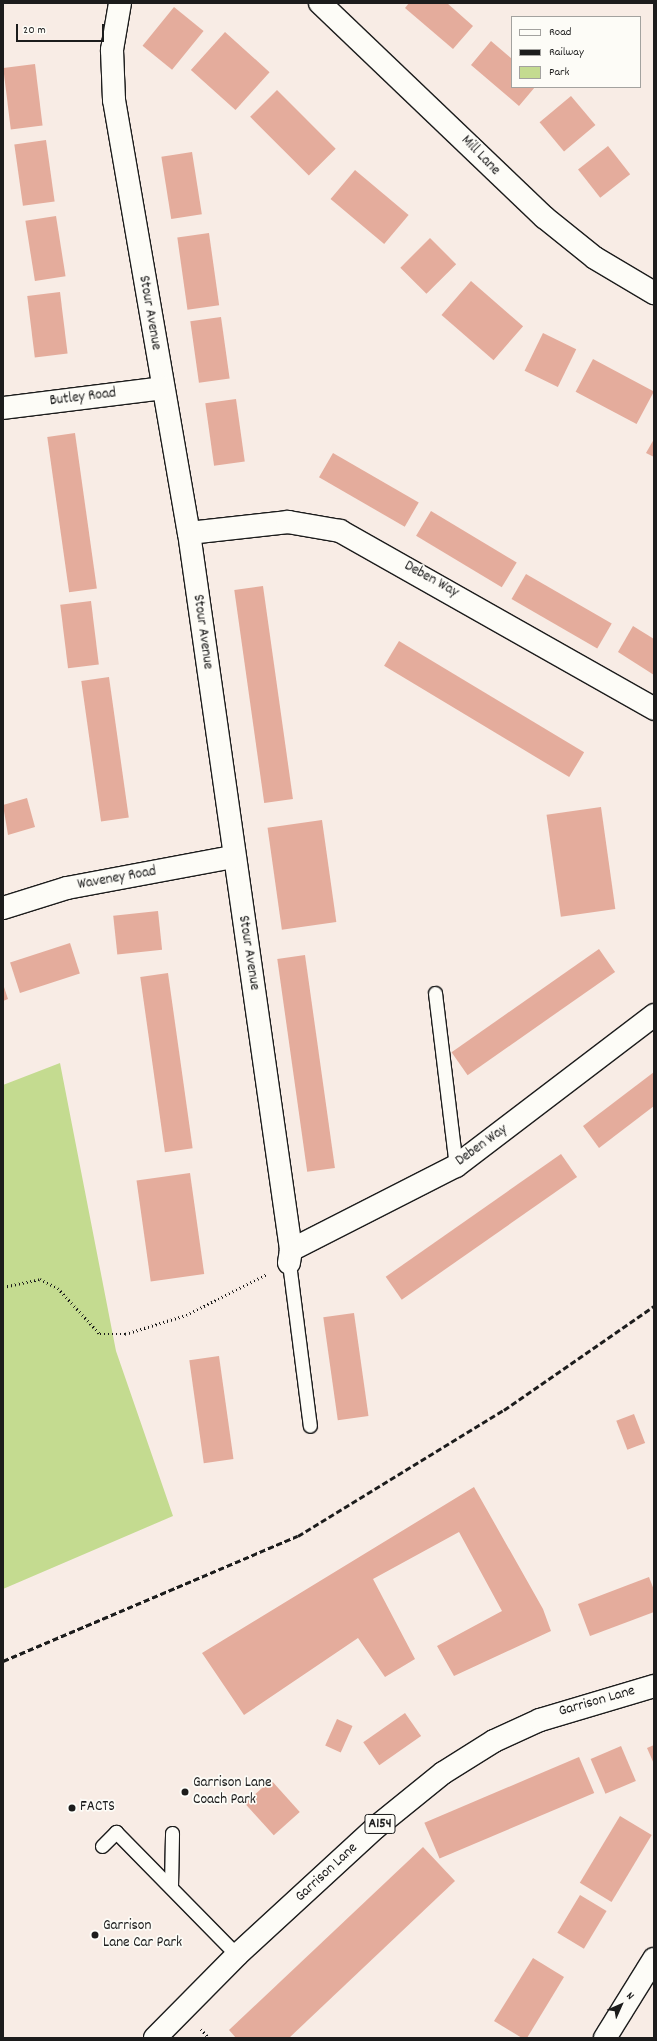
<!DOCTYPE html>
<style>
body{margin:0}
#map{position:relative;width:657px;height:2041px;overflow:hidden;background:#f8ece5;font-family:Dekko,sans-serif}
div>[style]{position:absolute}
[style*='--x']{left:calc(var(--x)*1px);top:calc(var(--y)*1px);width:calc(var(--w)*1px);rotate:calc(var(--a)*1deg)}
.green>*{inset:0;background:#c4db90}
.building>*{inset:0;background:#e4ac9c;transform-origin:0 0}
.path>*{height:2.5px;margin-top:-1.25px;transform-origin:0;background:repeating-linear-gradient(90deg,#1c1c1c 0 1px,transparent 0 4px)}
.roads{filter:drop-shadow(1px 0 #1c1c1c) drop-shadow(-1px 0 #1c1c1c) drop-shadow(0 1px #1c1c1c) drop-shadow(0 -1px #1c1c1c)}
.lane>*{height:13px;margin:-6.5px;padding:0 6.5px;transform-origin:6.5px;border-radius:6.5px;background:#fdfcf7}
.street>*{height:22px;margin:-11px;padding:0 11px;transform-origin:11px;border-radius:11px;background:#fdfcf7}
.secondary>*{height:22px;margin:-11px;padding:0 11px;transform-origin:11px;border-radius:11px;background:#fdfcf7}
.primary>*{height:22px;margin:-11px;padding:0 11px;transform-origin:11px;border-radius:11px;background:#fdfcf7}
.rail>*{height:3px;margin-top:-1.5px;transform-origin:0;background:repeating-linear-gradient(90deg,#1c1c1c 0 6px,transparent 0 9px)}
.dots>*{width:11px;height:11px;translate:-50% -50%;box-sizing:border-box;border:2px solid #fdfcf7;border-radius:50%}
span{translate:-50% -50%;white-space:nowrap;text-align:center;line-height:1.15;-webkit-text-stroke:3.5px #fdfcf7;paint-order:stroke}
.shield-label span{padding:1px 3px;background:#fdfcf7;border:1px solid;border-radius:3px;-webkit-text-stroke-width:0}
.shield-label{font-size:14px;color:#1c1c1c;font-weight:700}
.street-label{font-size:15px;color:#1c1c1c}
.poi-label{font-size:15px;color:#1c1c1c}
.left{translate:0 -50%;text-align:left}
.frame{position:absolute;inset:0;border:4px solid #1c1c1c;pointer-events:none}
.legend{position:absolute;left:511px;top:16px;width:130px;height:72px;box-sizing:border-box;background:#fdfcf7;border:1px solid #a3a29f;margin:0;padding:5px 7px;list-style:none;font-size:12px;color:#1c1c1c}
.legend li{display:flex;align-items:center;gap:8px;height:20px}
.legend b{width:20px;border:1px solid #a3a29f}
.north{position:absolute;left:601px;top:1985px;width:40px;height:40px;-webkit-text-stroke:3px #fdfcf7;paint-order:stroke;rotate:45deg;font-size:11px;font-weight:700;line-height:16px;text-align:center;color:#1c1c1c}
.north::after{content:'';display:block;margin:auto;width:14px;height:18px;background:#1c1c1c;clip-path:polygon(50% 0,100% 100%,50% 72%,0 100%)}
.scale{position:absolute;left:16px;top:24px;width:88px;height:18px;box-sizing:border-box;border:2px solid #1c1c1c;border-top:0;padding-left:5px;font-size:12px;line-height:14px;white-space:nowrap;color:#1c1c1c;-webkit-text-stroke:3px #fdfcf7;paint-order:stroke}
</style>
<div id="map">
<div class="green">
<div style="clip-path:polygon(60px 1063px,116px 1351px,173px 1516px,3px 1589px,3px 1085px)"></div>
</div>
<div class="building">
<div style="clip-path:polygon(409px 3px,447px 3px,473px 26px,453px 49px,405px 8px)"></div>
<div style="left:174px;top:7px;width:38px;height:50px;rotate:39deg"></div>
<div style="left:225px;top:32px;width:60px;height:51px;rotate:42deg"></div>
<div style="clip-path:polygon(491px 41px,512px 59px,512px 87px,535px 87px,519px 106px,471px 65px)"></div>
<div style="left:35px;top:64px;width:62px;height:32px;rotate:83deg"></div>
<div style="left:277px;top:90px;width:83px;height:38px;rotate:45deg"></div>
<div style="left:571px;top:96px;width:38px;height:41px;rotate:50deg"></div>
<div style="left:46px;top:140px;width:62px;height:32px;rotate:82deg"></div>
<div style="left:608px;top:146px;width:36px;height:38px;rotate:52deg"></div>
<div style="left:192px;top:152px;width:63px;height:31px;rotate:81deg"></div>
<div style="left:355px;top:170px;width:70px;height:38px;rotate:40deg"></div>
<div style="left:56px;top:216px;width:61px;height:31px;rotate:81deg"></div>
<div style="left:209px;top:233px;width:73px;height:32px;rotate:82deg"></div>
<div style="left:430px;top:238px;width:37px;height:42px;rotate:45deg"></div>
<div style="left:471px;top:281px;width:69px;height:45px;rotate:41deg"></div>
<div style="left:60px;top:292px;width:62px;height:33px;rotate:83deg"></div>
<div style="left:221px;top:317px;width:62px;height:31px;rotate:82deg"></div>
<div style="left:543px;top:333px;width:37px;height:42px;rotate:26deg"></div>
<div style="left:593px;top:359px;width:69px;height:37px;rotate:28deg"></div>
<div style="left:236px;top:399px;width:63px;height:31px;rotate:82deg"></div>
<div style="left:75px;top:433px;width:157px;height:28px;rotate:82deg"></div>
<div style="clip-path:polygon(654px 439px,654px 457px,646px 453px)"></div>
<div style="left:333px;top:453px;width:99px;height:28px;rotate:30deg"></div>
<div style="left:431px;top:511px;width:100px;height:29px;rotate:31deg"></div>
<div style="left:526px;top:574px;width:99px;height:29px;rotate:30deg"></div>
<div style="left:263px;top:586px;width:215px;height:29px;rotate:82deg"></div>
<div style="left:91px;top:601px;width:64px;height:31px;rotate:83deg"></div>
<div style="clip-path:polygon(633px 626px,654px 639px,654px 675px,618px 652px)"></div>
<div style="left:399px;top:641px;width:216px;height:29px;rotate:31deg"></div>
<div style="left:109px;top:677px;width:142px;height:28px;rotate:82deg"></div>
<div style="clip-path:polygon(27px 798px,35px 827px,8px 835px,3px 805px)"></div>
<div style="left:601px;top:807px;width:103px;height:55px;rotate:82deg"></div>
<div style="left:322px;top:820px;width:103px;height:55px;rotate:82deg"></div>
<div style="left:158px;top:911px;width:39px;height:45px;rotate:84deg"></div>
<div style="left:70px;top:943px;width:32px;height:63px;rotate:72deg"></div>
<div style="left:599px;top:949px;width:28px;height:180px;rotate:55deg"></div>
<div style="left:305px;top:955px;width:215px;height:28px;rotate:82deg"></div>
<div style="left:168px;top:973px;width:177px;height:28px;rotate:82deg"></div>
<div style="clip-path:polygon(3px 984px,8px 999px,3px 1001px)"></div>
<div style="clip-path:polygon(654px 1072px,654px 1106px,599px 1148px,583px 1126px)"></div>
<div style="left:561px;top:1154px;width:28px;height:214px;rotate:55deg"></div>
<div style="left:190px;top:1173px;width:102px;height:54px;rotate:82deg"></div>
<div style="left:354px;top:1313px;width:104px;height:31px;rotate:82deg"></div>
<div style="left:219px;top:1356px;width:104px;height:30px;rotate:82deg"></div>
<div style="left:634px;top:1414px;width:31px;height:19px;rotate:69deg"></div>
<div style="clip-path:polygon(474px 1487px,543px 1609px,551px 1631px,454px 1676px,437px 1646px,502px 1611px,459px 1532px,373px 1579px,415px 1659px,385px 1677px,358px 1638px,244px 1715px,202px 1653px)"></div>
<div style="clip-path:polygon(649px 1577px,654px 1590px,654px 1612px,590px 1636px,578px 1604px)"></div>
<div style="left:405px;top:1713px;width:28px;height:51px;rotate:55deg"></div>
<div style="left:337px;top:1719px;width:17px;height:29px;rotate:24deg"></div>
<div style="clip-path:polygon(654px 1745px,654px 1764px,647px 1748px)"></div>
<div style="left:621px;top:1746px;width:38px;height:33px;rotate:67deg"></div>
<div style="left:579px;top:1757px;width:39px;height:168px;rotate:67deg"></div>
<div style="left:271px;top:1780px;width:43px;height:35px;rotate:48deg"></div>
<div style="left:620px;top:1816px;width:37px;height:78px;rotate:31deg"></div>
<div style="clip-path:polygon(423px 1847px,455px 1881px,289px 2038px,236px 2038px,229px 2030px)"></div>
<div style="left:580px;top:1895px;width:31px;height:44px;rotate:31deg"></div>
<div style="clip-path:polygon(533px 1958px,564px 1977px,527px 2038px,522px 2038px,494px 2021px)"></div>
</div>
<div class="path">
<div style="--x:3;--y:1287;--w:38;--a:-12"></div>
<div style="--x:40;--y:1279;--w:20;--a:27"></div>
<div style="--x:58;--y:1288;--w:62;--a:47.6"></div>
<div style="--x:100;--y:1334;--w:25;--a:0"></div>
<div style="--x:125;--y:1334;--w:64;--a:-17.3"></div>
<div style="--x:186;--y:1315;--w:91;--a:-26.8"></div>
<div style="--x:201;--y:2029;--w:12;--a:48"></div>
</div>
<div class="roads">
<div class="lane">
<div style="--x:435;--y:993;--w:174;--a:83.1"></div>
<div style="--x:289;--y:1263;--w:164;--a:82.7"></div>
<div style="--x:102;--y:1846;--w:20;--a:-45"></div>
<div style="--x:116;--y:1832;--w:173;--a:45.5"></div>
<div style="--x:171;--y:1887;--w:54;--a:-88.9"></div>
</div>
<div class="street">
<div style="--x:120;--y:3;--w:48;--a:99.7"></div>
<div style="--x:112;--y:50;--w:50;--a:87.7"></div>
<div style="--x:114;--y:100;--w:439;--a:80.2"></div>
<div style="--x:189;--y:533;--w:724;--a:81.9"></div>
<div style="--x:291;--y:1250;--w:13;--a:99"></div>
<div style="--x:3;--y:408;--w:161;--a:-7.1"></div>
<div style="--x:189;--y:533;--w:100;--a:-6.3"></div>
<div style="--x:288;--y:522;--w:53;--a:9.8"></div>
<div style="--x:340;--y:531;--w:361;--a:29.5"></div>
<div style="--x:3;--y:908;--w:67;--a:-17.4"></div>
<div style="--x:67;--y:888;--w:169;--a:-10.6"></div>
<div style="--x:291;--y:1250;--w:185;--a:-27"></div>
<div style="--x:456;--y:1166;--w:249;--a:-37.3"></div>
<div style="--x:605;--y:2038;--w:93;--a:-58.2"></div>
</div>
<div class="secondary">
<div style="--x:320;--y:3;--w:310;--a:43.7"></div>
<div style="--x:544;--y:217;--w:65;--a:38.8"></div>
<div style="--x:595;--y:258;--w:69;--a:30.7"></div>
</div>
<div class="primary">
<div style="--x:155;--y:2038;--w:117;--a:-45.3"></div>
<div style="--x:237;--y:1955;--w:188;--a:-42.6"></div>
<div style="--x:375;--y:1828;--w:87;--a:-39"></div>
<div style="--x:443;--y:1773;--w:60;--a:-32.1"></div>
<div style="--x:494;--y:1741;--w:51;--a:-24.5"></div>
<div style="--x:540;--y:1720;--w:119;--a:-16.6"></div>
</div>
</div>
<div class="rail">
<div style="--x:3;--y:1661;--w:320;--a:-23"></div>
<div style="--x:298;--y:1536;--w:241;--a:-31.5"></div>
<div style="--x:504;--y:1410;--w:183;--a:-34.7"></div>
</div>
<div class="dots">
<div style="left:185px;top:1792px;background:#1c1c1c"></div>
<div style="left:72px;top:1808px;background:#1c1c1c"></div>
<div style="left:95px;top:1935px;background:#1c1c1c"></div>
</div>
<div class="shield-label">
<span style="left:380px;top:1824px">A154</span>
</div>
<div class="street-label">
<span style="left:480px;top:156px;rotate:46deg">Mill Lane</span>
<span style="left:149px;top:313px;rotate:80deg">Stour Avenue</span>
<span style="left:83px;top:398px;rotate:-7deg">Butley Road</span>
<span style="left:431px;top:580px;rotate:29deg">Deben Way</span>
<span style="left:202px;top:632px;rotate:82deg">Stour Avenue</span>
<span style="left:117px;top:879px;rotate:-10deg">Waveney Road</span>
<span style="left:248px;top:953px;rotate:81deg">Stour Avenue</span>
<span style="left:482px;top:1146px;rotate:-36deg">Deben Way</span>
<span style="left:597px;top:1702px;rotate:-16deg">Garrison Lane</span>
<span style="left:327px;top:1873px;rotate:-43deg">Garrison Lane</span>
</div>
<div class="poi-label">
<span class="left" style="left:193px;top:1792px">Garrison Lane<br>Coach Park</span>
<span class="left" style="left:80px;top:1808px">FACTS</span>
<span class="left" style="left:103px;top:1935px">Garrison<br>Lane Car Park</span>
</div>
<div class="frame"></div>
<ul class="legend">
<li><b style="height:5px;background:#fdfcf7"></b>Road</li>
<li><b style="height:5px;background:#1c1c1c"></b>Railway</li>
<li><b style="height:11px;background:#c4db90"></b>Park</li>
</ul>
<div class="north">N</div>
<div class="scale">20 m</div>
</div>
